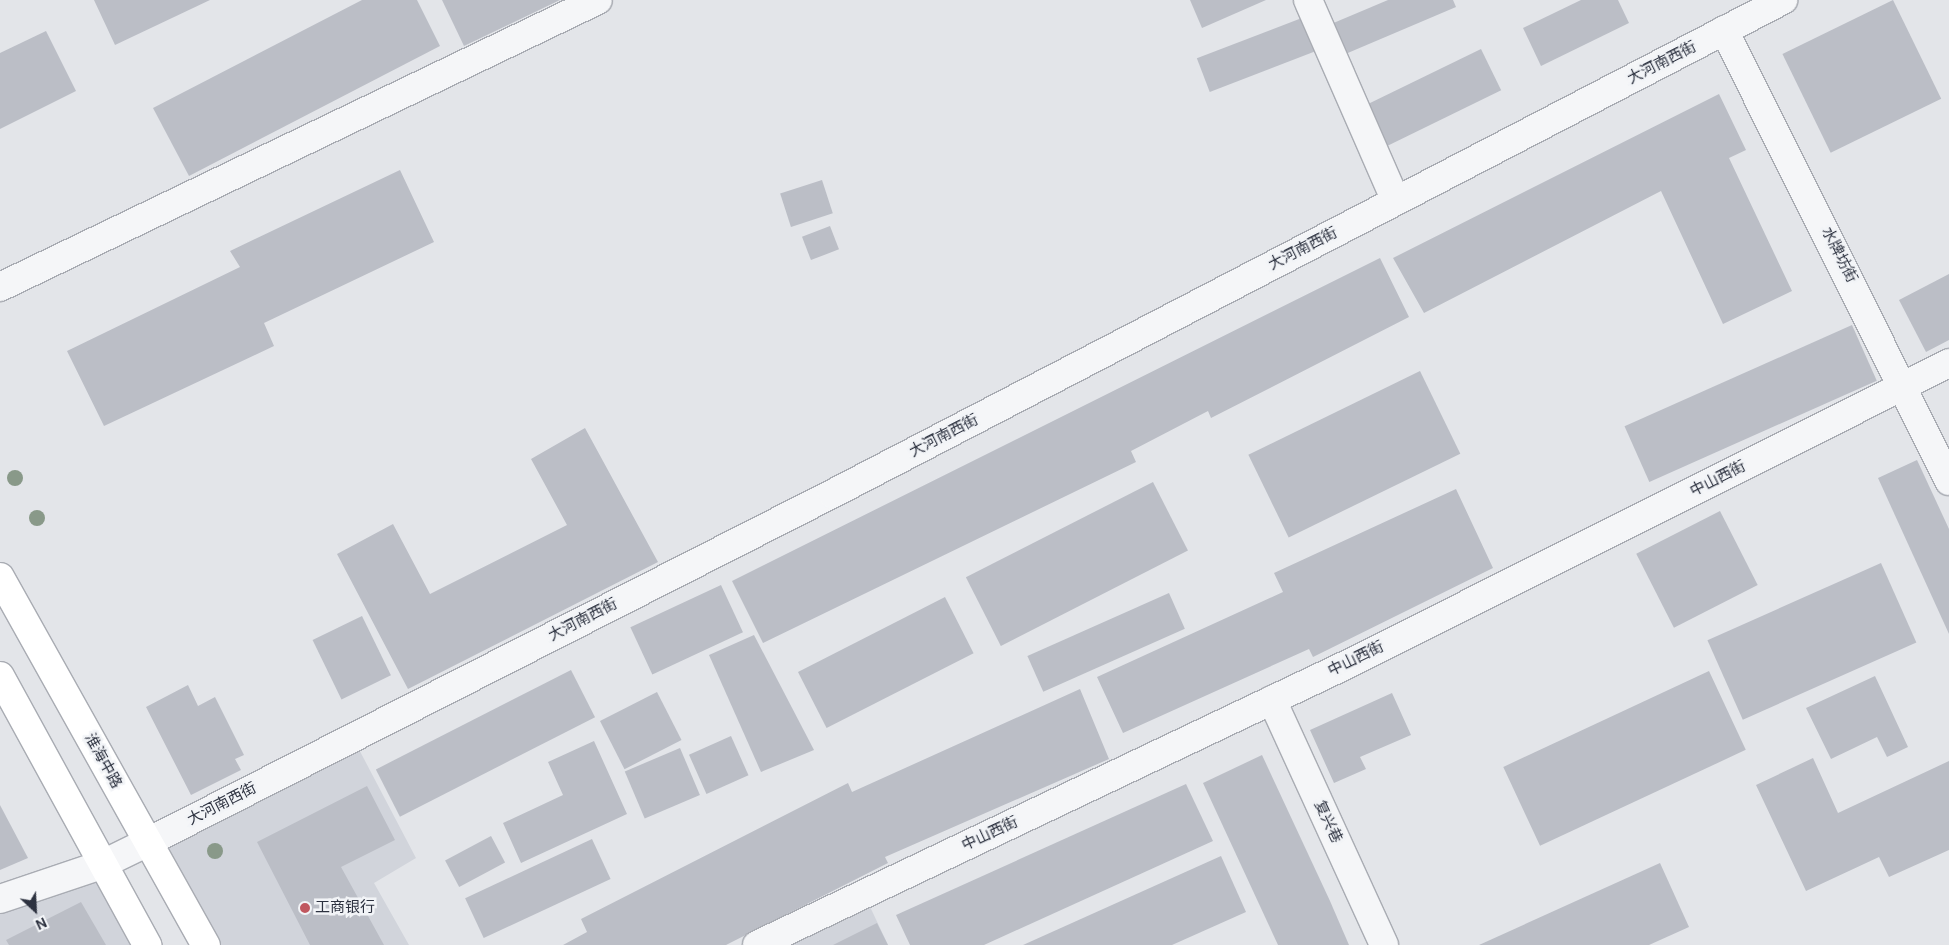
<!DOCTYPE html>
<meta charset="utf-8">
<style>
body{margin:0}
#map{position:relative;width:1949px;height:945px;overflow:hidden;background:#e3e5e9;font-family:"DM Sans","Noto Sans SC",sans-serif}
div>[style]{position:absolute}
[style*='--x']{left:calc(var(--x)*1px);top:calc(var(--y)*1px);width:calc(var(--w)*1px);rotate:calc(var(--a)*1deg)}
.built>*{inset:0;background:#d1d4db}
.building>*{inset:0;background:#bbbec6;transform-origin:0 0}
.roads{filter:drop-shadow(1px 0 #a9acb3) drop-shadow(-1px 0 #a9acb3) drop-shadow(0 1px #a9acb3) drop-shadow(0 -1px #a9acb3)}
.minor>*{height:28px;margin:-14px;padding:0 14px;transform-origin:14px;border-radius:14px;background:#f5f6f8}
.major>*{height:28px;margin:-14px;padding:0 14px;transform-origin:14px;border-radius:14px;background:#fff}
.trees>*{width:16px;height:16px;margin:-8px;border-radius:50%;background:#899989}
.dots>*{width:14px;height:14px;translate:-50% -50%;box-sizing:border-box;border:2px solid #f2f4f7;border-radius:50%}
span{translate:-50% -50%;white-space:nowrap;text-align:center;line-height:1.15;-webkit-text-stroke:5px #f2f4f7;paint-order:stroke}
.street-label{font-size:15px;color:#2d3240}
.poi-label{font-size:15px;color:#2d3240}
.left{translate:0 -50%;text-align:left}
.north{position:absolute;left:10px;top:885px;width:50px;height:50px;-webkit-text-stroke:4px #f2f4f7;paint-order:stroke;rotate:155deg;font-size:14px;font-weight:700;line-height:20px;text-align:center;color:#2d3240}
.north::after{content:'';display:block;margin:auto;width:18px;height:22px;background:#2d3240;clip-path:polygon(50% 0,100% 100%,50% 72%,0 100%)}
</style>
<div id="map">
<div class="built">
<div style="clip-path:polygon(353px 738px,416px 858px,374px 883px,409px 945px,206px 945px,148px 842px)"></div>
<div style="clip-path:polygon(101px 865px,147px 945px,0 945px,0 899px)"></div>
<div style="clip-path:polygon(864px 894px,888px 945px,757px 945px)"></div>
</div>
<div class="building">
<div style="clip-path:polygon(94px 0,210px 0,115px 45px)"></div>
<div style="clip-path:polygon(362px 0,417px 0,440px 46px,189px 176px,153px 108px)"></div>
<div style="clip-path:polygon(442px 0,560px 0,464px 46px)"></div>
<div style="clip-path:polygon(1190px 0,1266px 0,1202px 28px)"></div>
<div style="clip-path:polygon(1388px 0,1453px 0,1456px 7px,1336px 58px,1324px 27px)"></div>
<div style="clip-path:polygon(1581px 0,1618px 0,1629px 23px,1541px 66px,1523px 28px)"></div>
<div style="left:1893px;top:0;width:110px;height:123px;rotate:64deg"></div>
<div style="left:1307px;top:16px;width:36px;height:118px;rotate:69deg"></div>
<div style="clip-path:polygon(46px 31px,76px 91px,0 129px,0 53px)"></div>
<div style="left:1481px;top:49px;width:46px;height:128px;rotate:64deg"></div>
<div style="clip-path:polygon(1719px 94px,1746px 150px,1729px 158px,1792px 291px,1723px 324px,1661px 191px,1424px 313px,1393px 258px)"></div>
<div style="clip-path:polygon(400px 170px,434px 242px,264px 323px,274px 346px,104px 426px,67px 351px,240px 267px,230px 251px)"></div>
<div style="left:822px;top:180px;width:35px;height:44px;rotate:72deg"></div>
<div style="left:830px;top:226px;width:25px;height:30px;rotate:69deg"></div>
<div style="clip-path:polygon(1380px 258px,1409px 317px,1211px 418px,1208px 411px,1131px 451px,1136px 462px,763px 643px,732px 581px)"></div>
<div style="clip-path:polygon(1949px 274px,1949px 340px,1926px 352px,1899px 300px)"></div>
<div style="left:1852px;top:325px;width:61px;height:249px;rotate:66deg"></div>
<div style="left:1420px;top:371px;width:92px;height:191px;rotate:64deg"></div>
<div style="clip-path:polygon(585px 428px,658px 562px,408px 689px,337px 554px,393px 524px,430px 594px,567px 525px,531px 459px)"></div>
<div style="clip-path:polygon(1917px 460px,1949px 529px,1949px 634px,1878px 478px)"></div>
<div style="left:1153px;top:482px;width:77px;height:210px;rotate:63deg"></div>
<div style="clip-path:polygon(1456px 489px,1493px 568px,1313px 657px,1309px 649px,1123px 733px,1097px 677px,1283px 592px,1274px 573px)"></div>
<div style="left:1720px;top:511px;width:83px;height:94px;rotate:63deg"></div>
<div style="left:1881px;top:563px;width:87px;height:190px;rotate:66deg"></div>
<div style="left:721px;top:585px;width:52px;height:100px;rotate:65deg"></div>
<div style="left:1169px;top:593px;width:39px;height:155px;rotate:66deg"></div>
<div style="left:945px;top:597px;width:63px;height:165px;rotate:63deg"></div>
<div style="left:362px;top:616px;width:66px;height:55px;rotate:64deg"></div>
<div style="clip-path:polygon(754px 635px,814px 750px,761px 772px,709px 655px)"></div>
<div style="left:571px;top:670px;width:53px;height:219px;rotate:63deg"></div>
<div style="left:1709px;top:671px;width:87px;height:227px;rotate:65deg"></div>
<div style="clip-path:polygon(1875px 676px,1908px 747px,1887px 757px,1877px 737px,1831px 759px,1806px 708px)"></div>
<div style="clip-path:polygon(188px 685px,198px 706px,215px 697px,244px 755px,235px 759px,241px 770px,191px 795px,146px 707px)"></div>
<div style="clip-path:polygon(1080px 689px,1109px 759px,885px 857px,888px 863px,726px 945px,563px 945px,587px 932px,581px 919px,848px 783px,852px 792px)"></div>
<div style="left:657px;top:692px;width:54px;height:64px;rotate:63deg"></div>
<div style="clip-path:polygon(1392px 693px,1411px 735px,1360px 757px,1366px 769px,1334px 783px,1310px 730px)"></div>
<div style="left:731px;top:736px;width:43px;height:46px;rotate:66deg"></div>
<div style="clip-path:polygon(594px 741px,627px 814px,521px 863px,503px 823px,563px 795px,548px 762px)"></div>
<div style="left:680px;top:748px;width:51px;height:60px;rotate:67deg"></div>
<div style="clip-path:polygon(1262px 755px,1330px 901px,1349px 945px,1278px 945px,1203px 783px)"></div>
<div style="clip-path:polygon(1813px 758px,1838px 813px,1949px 761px,1949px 850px,1889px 877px,1879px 857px,1806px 891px,1756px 785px)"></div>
<div style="clip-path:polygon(1186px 784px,1213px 841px,984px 945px,910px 945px,896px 915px)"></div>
<div style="clip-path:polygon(367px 786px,395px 840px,341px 867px,384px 945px,310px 945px,257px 842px)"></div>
<div style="clip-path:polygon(0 805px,28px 858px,0 870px)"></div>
<div style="left:491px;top:836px;width:30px;height:52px;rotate:62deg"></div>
<div style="left:592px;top:839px;width:44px;height:140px;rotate:65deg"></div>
<div style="clip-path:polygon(1221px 856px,1246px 912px,1172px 945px,1023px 945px)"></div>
<div style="clip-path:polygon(1660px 863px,1689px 927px,1649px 945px,1479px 945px)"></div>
<div style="clip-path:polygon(81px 902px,106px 945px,9px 945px,6px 940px)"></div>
<div style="clip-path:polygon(877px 923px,888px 945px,833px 945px)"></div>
</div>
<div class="roads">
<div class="minor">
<div style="--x:1308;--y:0;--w:219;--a:66.4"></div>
<div style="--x:1724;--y:30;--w:504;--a:63.49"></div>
<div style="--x:0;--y:287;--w:663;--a:-25.64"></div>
<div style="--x:1272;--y:700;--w:269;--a:65.4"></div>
<div style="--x:0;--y:899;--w:107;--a:-18.6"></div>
<div style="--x:101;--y:865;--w:52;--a:-26.1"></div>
<div style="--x:148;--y:842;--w:767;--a:-26.97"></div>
<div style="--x:832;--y:494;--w:1072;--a:-27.45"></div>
<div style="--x:757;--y:945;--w:654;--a:-25.43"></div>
<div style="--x:1348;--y:664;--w:672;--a:-26.6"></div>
</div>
<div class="major">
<div style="--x:0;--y:577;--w:422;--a:60.8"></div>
<div style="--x:0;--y:676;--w:307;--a:61.3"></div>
</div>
</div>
<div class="trees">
<div style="left:15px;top:478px"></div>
<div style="left:37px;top:518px"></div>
<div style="left:215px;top:851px"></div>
</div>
<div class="dots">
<div style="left:305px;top:908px;background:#c0575f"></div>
</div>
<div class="street-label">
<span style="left:1662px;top:63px;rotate:-27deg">大河南西街</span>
<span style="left:1303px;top:249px;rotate:-27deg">大河南西街</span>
<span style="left:1839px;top:255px;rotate:63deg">水牌坊街</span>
<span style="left:944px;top:436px;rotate:-27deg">大河南西街</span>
<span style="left:1718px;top:479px;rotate:-27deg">中山西街</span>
<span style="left:583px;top:620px;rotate:-27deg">大河南西街</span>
<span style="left:1356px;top:659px;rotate:-26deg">中山西街</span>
<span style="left:103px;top:761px;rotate:61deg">淮海中路</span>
<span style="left:222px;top:804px;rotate:-27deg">大河南西街</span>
<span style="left:1328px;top:822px;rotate:65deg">复兴巷</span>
<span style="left:990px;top:834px;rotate:-25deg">中山西街</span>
</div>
<div class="poi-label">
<span class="left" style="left:315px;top:908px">工商银行</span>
</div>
<div class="north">N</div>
</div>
